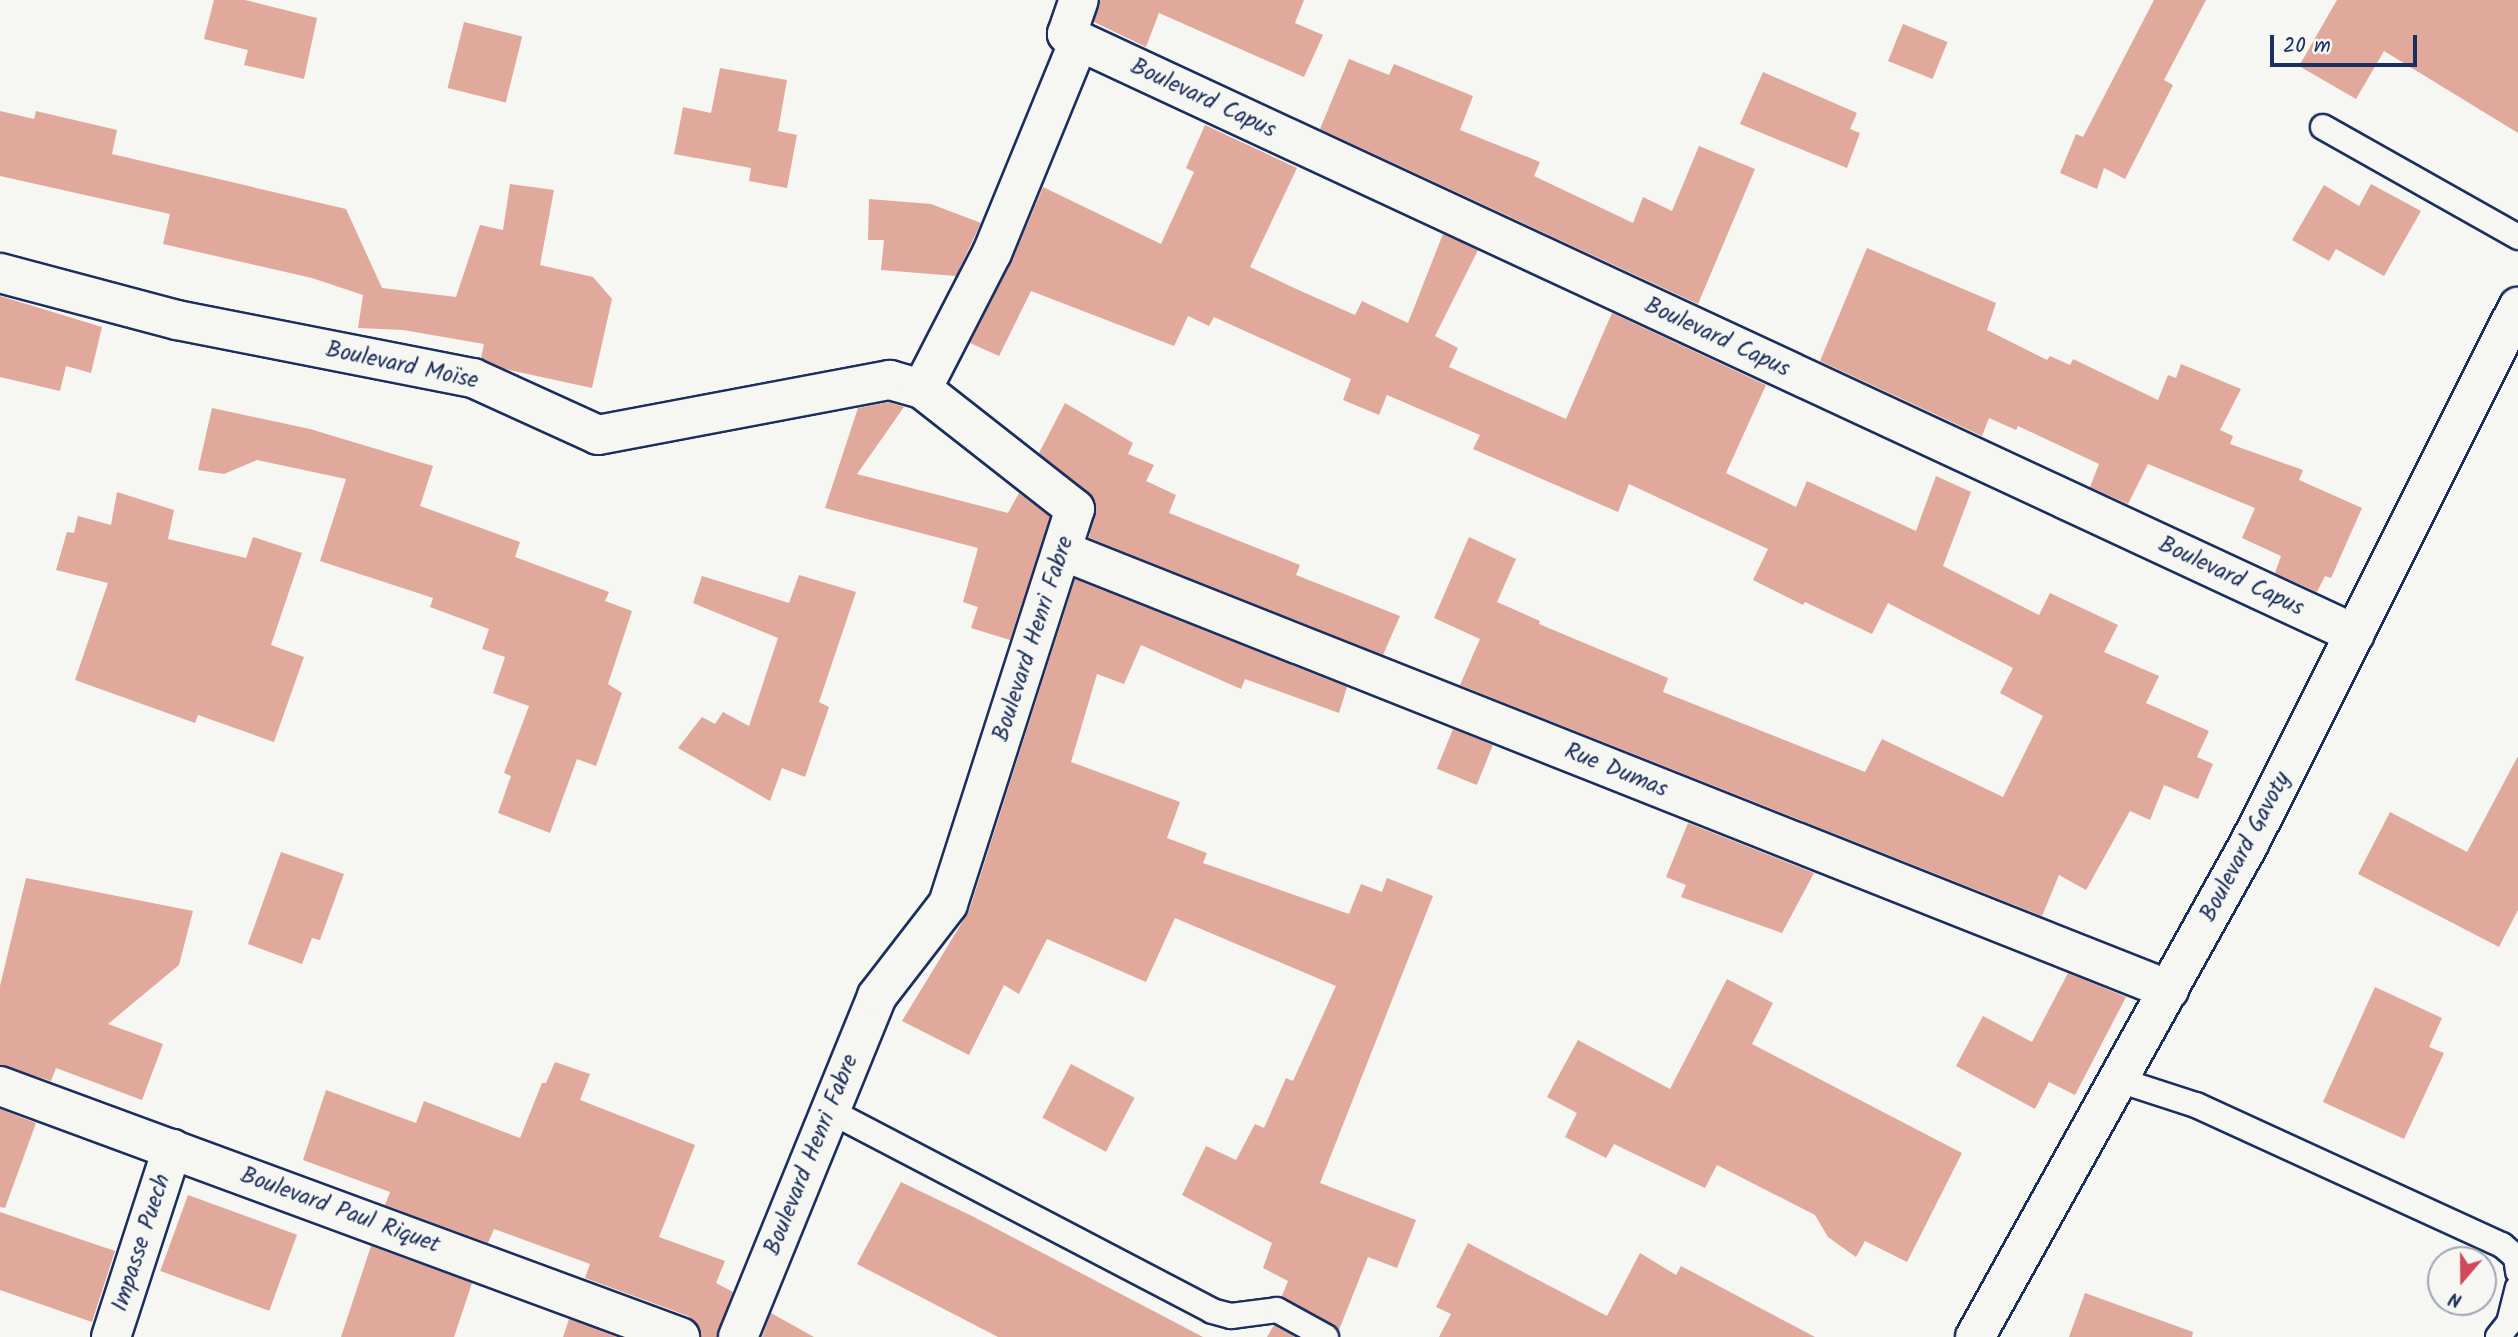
<!DOCTYPE html>
<meta charset="utf-8">
<style>
body{margin:0}
#map{position:relative;width:2518px;height:1337px;overflow:hidden;background:#f6f6f2;font-family:Kalam,sans-serif}
div>[style]{position:absolute}
[style*='--x']{left:calc(var(--x)*1px);top:calc(var(--y)*1px);width:calc(var(--w)*1px);rotate:calc(var(--a)*1deg)}
.building>*{inset:0;background:#e1a99b;transform-origin:0 0}
.roads{filter:drop-shadow(2px 0 #1b2f5e) drop-shadow(-2px 0 #1b2f5e) drop-shadow(0 2px #1b2f5e) drop-shadow(0 -2px #1b2f5e)}
.service>*{height:24px;margin:-12px;padding:0 12px;transform-origin:12px;border-radius:12px;background:#f6f6f2}
.minor>*{height:38px;margin:-19px;padding:0 19px;transform-origin:19px;border-radius:19px;background:#f6f6f2}
span{translate:-50% -50%;white-space:nowrap;text-align:center;line-height:1.15;-webkit-text-stroke:5px #f6f6f2;paint-order:stroke}
.street-label{font-size:23px;color:#1b2f5e}
.north{position:absolute;left:2427px;top:1246px;width:70px;height:70px;box-sizing:border-box;background:#f6f6f2;border:2px solid #9ea6b7;border-radius:50%;rotate:200deg;font-size:19px;font-weight:700;line-height:28px;text-align:center;color:#1b2f5e}
.north::after{content:'';display:block;margin:auto;width:24px;height:32px;background:#d1495b;clip-path:polygon(50% 0,100% 100%,50% 72%,0 100%)}
.scale{position:absolute;left:2270px;top:35px;width:147px;height:32px;box-sizing:border-box;border:4px solid #1b2f5e;border-top:0;padding-left:9px;font-size:21px;line-height:24px;white-space:nowrap;color:#1b2f5e;-webkit-text-stroke:5px #f6f6f2;paint-order:stroke}
</style>
<div id="map">
<div class="building">
<div style="clip-path:polygon(214px 0,245px 0,317px 18px,304px 79px,244px 65px,248px 50px,204px 39px)"></div>
<div style="clip-path:polygon(1100px 0,1304px 0,1295px 23px,1323px 35px,1304px 77px,1159px 13px,1146px 47px,1094px 22px)"></div>
<div style="clip-path:polygon(2154px 0,2206px 0,2164px 80px,2173px 85px,2125px 179px,2104px 168px,2097px 189px,2060px 173px,2076px 134px,2083px 137px)"></div>
<div style="clip-path:polygon(2337px 0,2518px 0,2518px 133px,2384px 51px,2356px 99px,2299px 66px)"></div>
<div style="left:464px;top:22px;width:60px;height:68px;rotate:14deg"></div>
<div style="left:1903px;top:24px;width:48px;height:40px;rotate:22deg"></div>
<div style="clip-path:polygon(1349px 59px,1389px 75px,1394px 64px,1473px 96px,1460px 130px,1540px 162px,1534px 176px,1633px 223px,1643px 197px,1672px 211px,1699px 146px,1755px 169px,1698px 304px,1320px 129px)"></div>
<div style="clip-path:polygon(720px 68px,787px 80px,778px 131px,797px 135px,787px 188px,749px 181px,751px 168px,674px 154px,683px 107px,711px 113px)"></div>
<div style="clip-path:polygon(1763px 72px,1857px 113px,1850px 129px,1860px 133px,1847px 168px,1740px 124px)"></div>
<div style="clip-path:polygon(0 111px,34px 119px,36px 111px,117px 130px,112px 154px,346px 209px,382px 288px,456px 297px,480px 225px,503px 230px,510px 184px,554px 190px,540px 265px,593px 277px,612px 299px,592px 388px,505px 369px,481px 358px,484px 344px,403px 330px,358px 328px,363px 295px,312px 278px,163px 244px,170px 214px,0 176px)"></div>
<div style="clip-path:polygon(1205px 125px,1297px 168px,1250px 267px,1294px 288px,1355px 315px,1362px 301px,1408px 323px,1443px 234px,1478px 250px,1435px 336px,1458px 348px,1449px 367px,1566px 419px,1612px 313px,1766px 385px,1726px 473px,1796px 507px,1807px 481px,1916px 531px,1936px 476px,1971px 492px,1943px 566px,2039px 615px,2050px 593px,2118px 625px,2104px 652px,2159px 676px,2146px 703px,2209px 731px,2197px 757px,2213px 764px,2198px 799px,2164px 785px,2150px 820px,2130px 811px,2086px 890px,2059px 875px,2042px 916px,1460px 685px,1480px 639px,1434px 618px,1469px 537px,1516px 559px,1497px 602px,1540px 621px,1539px 624px,1668px 678px,1663px 692px,1865px 772px,1882px 739px,2003px 797px,2043px 716px,2000px 693px,2013px 668px,1888px 603px,1872px 634px,1805px 602px,1803px 605px,1753px 580px,1768px 549px,1629px 484px,1618px 512px,1473px 449px,1480px 435px,1387px 395px,1379px 415px,1343px 400px,1351px 379px,1214px 317px,1209px 326px,1188px 316px,1174px 346px,1031px 291px,999px 356px,970px 343px,1012px 261px,1043px 187px,1161px 244px,1194px 172px,1186px 168px)"></div>
<div style="clip-path:polygon(2371px 184px,2421px 211px,2384px 276px,2336px 249px,2329px 261px,2292px 240px,2324px 185px,2359px 206px)"></div>
<div style="clip-path:polygon(869px 199px,931px 204px,981px 223px,956px 276px,881px 270px,884px 240px,868px 240px)"></div>
<div style="clip-path:polygon(1867px 248px,1996px 303px,1987px 330px,2047px 360px,2050px 356px,2070px 365px,2073px 359px,2158px 400px,2168px 375px,2176px 378px,2181px 364px,2241px 389px,2220px 430px,2233px 436px,2230px 444px,2303px 470px,2299px 480px,2362px 508px,2331px 578px,2325px 576px,2317px 592px,2275px 573px,2281px 556px,2242px 538px,2255px 508px,2148px 464px,2128px 504px,2090px 487px,2099px 464px,2018px 426px,2016px 430px,1989px 418px,1982px 436px,1820px 361px)"></div>
<div style="clip-path:polygon(0 296px,102px 327px,91px 373px,66px 366px,60px 391px,0 377px)"></div>
<div style="clip-path:polygon(889px 402px,904px 407px,857px 474px,1008px 513px,1019px 493px,1050px 517px,1010px 640px,971px 628px,978px 607px,963px 602px,978px 548px,825px 508px,858px 408px)"></div>
<div style="clip-path:polygon(1065px 403px,1133px 443px,1128px 454px,1154px 465px,1146px 481px,1176px 495px,1169px 513px,1300px 565px,1296px 575px,1400px 616px,1383px 655px,1089px 538px,1096px 502px,1039px 453px)"></div>
<div style="clip-path:polygon(212px 408px,310px 429px,433px 466px,420px 506px,520px 542px,515px 557px,609px 592px,605px 601px,632px 611px,608px 684px,622px 693px,596px 766px,577px 759px,550px 833px,498px 813px,511px 776px,504px 773px,529px 706px,493px 693px,505px 657px,482px 649px,489px 629px,430px 607px,433px 598px,320px 561px,346px 479px,257px 460px,224px 474px,198px 470px)"></div>
<div style="clip-path:polygon(117px 492px,174px 510px,168px 539px,246px 558px,253px 537px,302px 553px,271px 645px,304px 657px,274px 742px,198px 715px,195px 723px,75px 680px,108px 583px,56px 570px,67px 532px,74px 533px,78px 516px,111px 525px)"></div>
<div style="clip-path:polygon(799px 575px,856px 592px,819px 702px,829px 707px,805px 777px,782px 768px,770px 801px,678px 748px,702px 717px,715px 724px,723px 712px,749px 726px,778px 638px,693px 603px,702px 576px,789px 603px)"></div>
<div style="clip-path:polygon(1075px 579px,1347px 687px,1339px 713px,1245px 679px,1241px 689px,1141px 645px,1124px 684px,1097px 674px,1071px 762px,1180px 802px,1167px 838px,1207px 853px,1203px 863px,1349px 914px,1361px 884px,1382px 892px,1387px 878px,1433px 896px,1320px 1183px,1416px 1220px,1397px 1268px,1368px 1257px,1339px 1330px,1282px 1296px,1288px 1281px,1263px 1268px,1272px 1243px,1182px 1195px,1206px 1146px,1236px 1160px,1255px 1124px,1264px 1128px,1286px 1078px,1293px 1081px,1336px 986px,1175px 918px,1146px 982px,1047px 939px,1019px 994px,1004px 985px,969px 1055px,902px 1021px,969px 911px)"></div>
<div style="left:1453px;top:729px;width:43px;height:43px;rotate:22deg"></div>
<div style="clip-path:polygon(2518px 756px,2518px 910px,2499px 947px,2358px 874px,2390px 812px,2467px 852px)"></div>
<div style="clip-path:polygon(1688px 823px,1814px 873px,1782px 933px,1681px 897px,1686px 885px,1666px 877px)"></div>
<div style="clip-path:polygon(281px 852px,344px 874px,320px 940px,312px 938px,302px 964px,248px 944px)"></div>
<div style="clip-path:polygon(26px 878px,193px 911px,179px 965px,108px 1024px,163px 1044px,142px 1100px,56px 1068px,51px 1081px,0 1065px,0 986px)"></div>
<div style="clip-path:polygon(2068px 973px,2126px 997px,2075px 1095px,2049px 1082px,2035px 1109px,1956px 1066px,1983px 1016px,2032px 1042px)"></div>
<div style="clip-path:polygon(1727px 979px,1773px 1003px,1752px 1044px,1962px 1153px,1907px 1262px,1865px 1241px,1856px 1257px,1828px 1237px,1815px 1215px,1717px 1165px,1705px 1188px,1614px 1144px,1606px 1158px,1565px 1137px,1577px 1113px,1547px 1097px,1578px 1040px,1670px 1089px)"></div>
<div style="clip-path:polygon(2375px 987px,2442px 1018px,2429px 1047px,2444px 1053px,2404px 1139px,2323px 1102px)"></div>
<div style="clip-path:polygon(555px 1062px,590px 1074px,580px 1100px,695px 1145px,659px 1237px,725px 1261px,716px 1283px,733px 1292px,717px 1337px,701px 1337px,697px 1324px,688px 1316px,585px 1278px,590px 1264px,494px 1229px,488px 1243px,385px 1205px,390px 1192px,303px 1160px,326px 1090px,416px 1123px,424px 1101px,520px 1138px,542px 1083px,546px 1083px)"></div>
<div style="left:1071px;top:1064px;width:72px;height:61px;rotate:28deg"></div>
<div style="clip-path:polygon(0 1109px,36px 1123px,5px 1208px,0 1207px)"></div>
<div style="clip-path:polygon(901px 1182px,972px 1216px,1203px 1337px,998px 1337px,857px 1264px)"></div>
<div style="left:188px;top:1195px;width:116px;height:81px;rotate:20deg"></div>
<div style="clip-path:polygon(0 1212px,115px 1251px,92px 1322px,0 1290px)"></div>
<div style="clip-path:polygon(1468px 1243px,1607px 1316px,1640px 1253px,1676px 1275px,1681px 1266px,1815px 1337px,1439px 1337px,1451px 1314px,1436px 1307px)"></div>
<div style="clip-path:polygon(371px 1246px,472px 1283px,454px 1337px,341px 1337px)"></div>
<div style="clip-path:polygon(2085px 1293px,2193px 1332px,2192px 1337px,2069px 1337px)"></div>
<div style="clip-path:polygon(771px 1313px,814px 1337px,762px 1337px)"></div>
<div style="clip-path:polygon(569px 1319px,617px 1337px,563px 1337px)"></div>
<div style="clip-path:polygon(1274px 1325px,1295px 1337px,1267px 1337px)"></div>
</div>
<div class="roads">
<div class="service">
<div style="--x:2323;--y:127;--w:224;--a:29.4"></div>
<div style="--x:2122;--y:1081;--w:78;--a:18"></div>
<div style="--x:2196;--y:1105;--w:337;--a:24.6"></div>
<div style="--x:2502;--y:1245;--w:18;--a:41"></div>
<div style="--x:2516;--y:1257;--w:15;--a:82"></div>
<div style="--x:830;--y:1111;--w:431;--a:27.6"></div>
<div style="--x:1212;--y:1311;--w:20;--a:15"></div>
<div style="--x:1231;--y:1316;--w:46;--a:-7.4"></div>
<div style="--x:1277;--y:1310;--w:56;--a:28.9"></div>
<div style="--x:2498;--y:1337;--w:18;--a:-52"></div>
<div style="--x:2509;--y:1323;--w:36;--a:-76"></div>
</div>
<div class="minor">
<div style="--x:1079;--y:41;--w:1407;--a:24.93"></div>
<div style="--x:0;--y:273;--w:183;--a:14.9"></div>
<div style="--x:177;--y:320;--w:302;--a:11.1"></div>
<div style="--x:473;--y:378;--w:137;--a:24.5"></div>
<div style="--x:598;--y:435;--w:297;--a:-10.7"></div>
<div style="--x:890;--y:380;--w:33;--a:16"></div>
<div style="--x:1063;--y:551;--w:1190;--a:21.65"></div>
<div style="--x:0;--y:1086;--w:725;--a:20.26"></div>
<div style="--x:111;--y:1337;--w:198;--a:-72"></div>
<div style="--x:738;--y:1337;--w:368;--a:-67.8"></div>
<div style="--x:877;--y:996;--w:116;--a:-52.3"></div>
<div style="--x:948;--y:904;--w:415;--a:-72.2"></div>
<div style="--x:1075;--y:509;--w:194;--a:-141.9"></div>
<div style="--x:922;--y:389;--w:153;--a:-62.8"></div>
<div style="--x:992;--y:253;--w:229;--a:-67.7"></div>
<div style="--x:1079;--y:41;--w:14;--a:-150"></div>
<div style="--x:1067;--y:34;--w:36;--a:-71"></div>
<div style="--x:1975;--y:1337;--w:564;--a:-60.94"></div>
<div style="--x:2249;--y:844;--w:601;--a:-63.39"></div>
</div>
</div>
<div class="street-label">
<span style="left:1203px;top:99px;rotate:25deg">Boulevard Capus</span>
<span style="left:1717px;top:338px;rotate:25deg">Boulevard Capus</span>
<span style="left:402px;top:366px;rotate:12deg">Boulevard Moïse</span>
<span style="left:2231px;top:577px;rotate:25deg">Boulevard Capus</span>
<span style="left:1034px;top:639px;rotate:-72deg">Boulevard Henri Fabre</span>
<span style="left:1616px;top:771px;rotate:22deg">Rue Dumas</span>
<span style="left:2246px;top:847px;rotate:-62deg">Boulevard Gavoty</span>
<span style="left:812px;top:1155px;rotate:-68deg">Boulevard Henri Fabre</span>
<span style="left:340px;top:1211px;rotate:20deg">Boulevard Paul Riquet</span>
<span style="left:142px;top:1243px;rotate:-72deg">Impasse Puech</span>
</div>
<div class="north">N</div>
<div class="scale">20 m</div>
</div>
